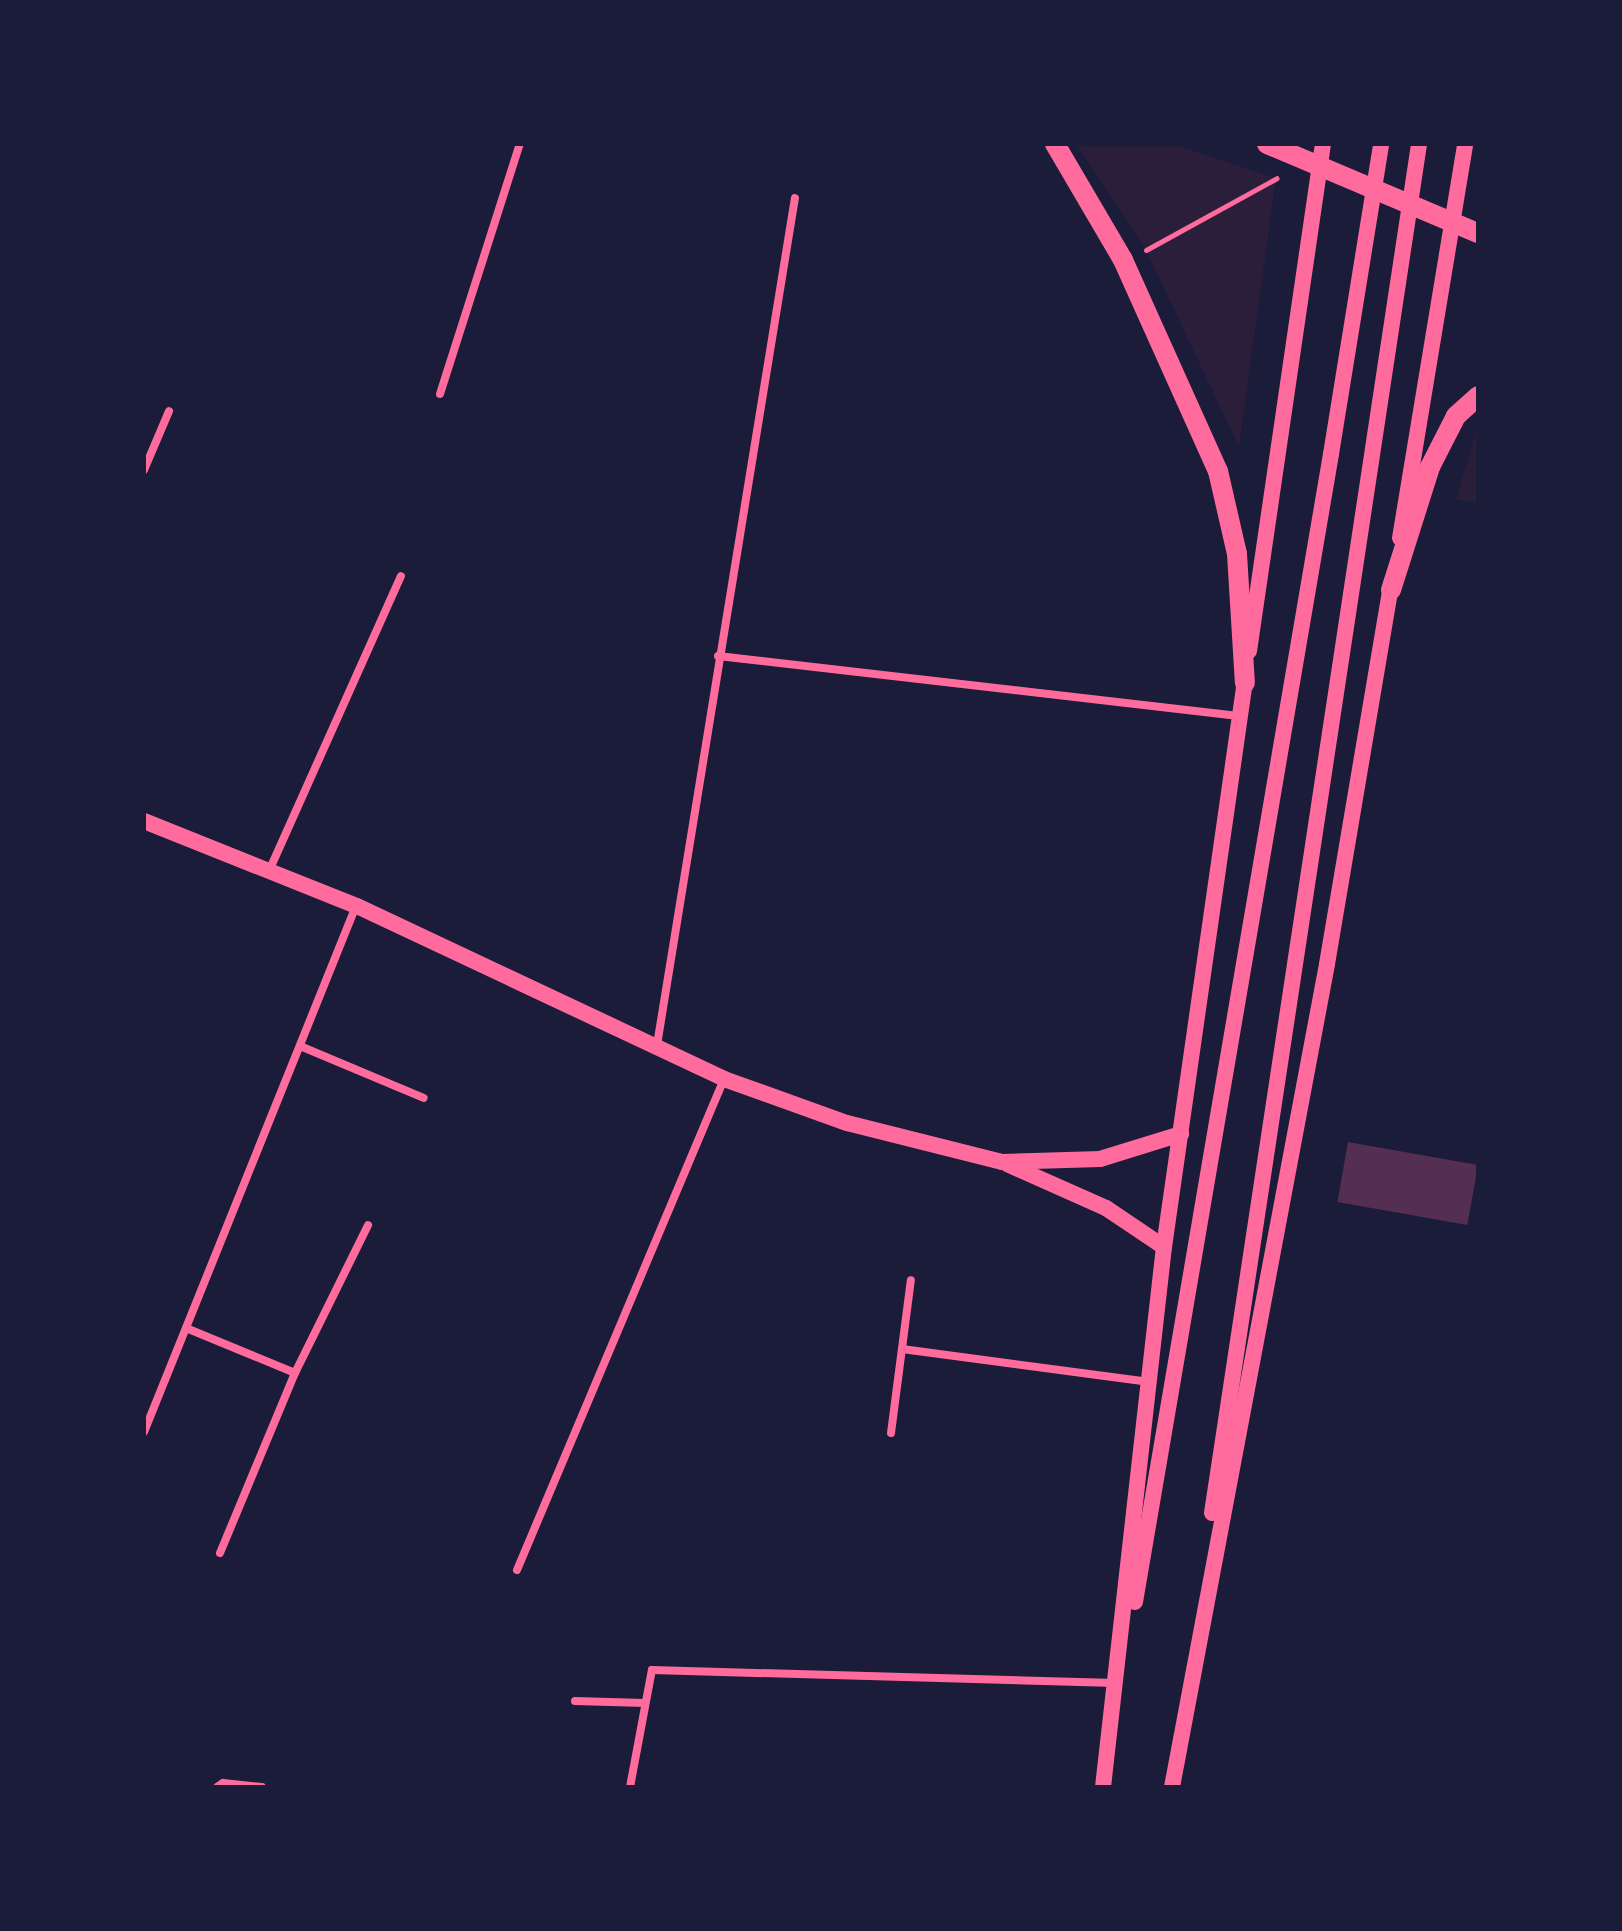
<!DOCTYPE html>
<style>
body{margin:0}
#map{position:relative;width:1622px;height:1931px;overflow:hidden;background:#1b1b3a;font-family:"Source Serif 4",serif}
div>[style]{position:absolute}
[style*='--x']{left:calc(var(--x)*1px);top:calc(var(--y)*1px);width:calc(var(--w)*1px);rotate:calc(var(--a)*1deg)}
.green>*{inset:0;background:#2a1e3b}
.building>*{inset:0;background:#542f53;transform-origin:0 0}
.path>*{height:5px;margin:-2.5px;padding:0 2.5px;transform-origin:2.5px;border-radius:2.5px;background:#ff6b9d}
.minor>*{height:8px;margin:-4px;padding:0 4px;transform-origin:4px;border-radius:4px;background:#ff6b9d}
.secondary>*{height:16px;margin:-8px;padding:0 8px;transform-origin:8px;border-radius:8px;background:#ff6b9d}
.primary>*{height:20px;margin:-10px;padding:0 10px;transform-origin:10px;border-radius:10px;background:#ff6b9d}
span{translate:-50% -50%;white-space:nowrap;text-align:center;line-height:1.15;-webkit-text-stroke:6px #1b1b3a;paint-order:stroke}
.frame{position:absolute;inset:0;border:146px solid #1b1b3a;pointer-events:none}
</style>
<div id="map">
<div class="green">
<div style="clip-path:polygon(1076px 144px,1172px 144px,1276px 178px,1239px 447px,1146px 250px)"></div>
<div style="clip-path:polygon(1478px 425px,1478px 503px,1456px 499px)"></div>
</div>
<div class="building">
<div style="left:1348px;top:1142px;width:132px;height:61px;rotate:10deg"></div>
</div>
<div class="path">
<div style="--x:1146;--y:250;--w:149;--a:-28.8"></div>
</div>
<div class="minor">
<div style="--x:440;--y:394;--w:262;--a:-72.3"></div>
<div style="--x:144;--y:470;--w:64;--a:-67"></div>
<div style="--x:718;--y:656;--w:524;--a:6.57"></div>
<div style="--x:269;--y:871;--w:323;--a:-65.9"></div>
<div style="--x:657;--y:1045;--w:858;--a:-80.75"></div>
<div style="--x:300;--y:1046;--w:134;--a:22.8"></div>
<div style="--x:186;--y:1328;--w:118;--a:22.4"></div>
<div style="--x:902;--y:1349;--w:248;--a:7.6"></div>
<div style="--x:144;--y:1432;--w:567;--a:-68.05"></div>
<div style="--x:891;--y:1433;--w:154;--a:-82.6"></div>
<div style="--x:220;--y:1553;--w:195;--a:-67.4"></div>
<div style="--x:295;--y:1373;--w:165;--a:-63.7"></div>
<div style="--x:517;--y:1570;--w:533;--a:-67.14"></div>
<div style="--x:575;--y:1701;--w:70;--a:1.6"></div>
<div style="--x:217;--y:1787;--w:7;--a:-34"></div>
<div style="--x:223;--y:1783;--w:39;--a:6"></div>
<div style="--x:630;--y:1787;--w:119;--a:-79.4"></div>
<div style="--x:652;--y:1670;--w:463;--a:1.6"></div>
</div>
<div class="secondary">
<div style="--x:1400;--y:538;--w:399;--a:-80.6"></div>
<div style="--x:1249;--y:651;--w:512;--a:-81.7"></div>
<div style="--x:144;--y:821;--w:229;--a:21.8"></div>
<div style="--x:357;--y:906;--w:406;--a:25.2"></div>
<div style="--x:724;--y:1079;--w:131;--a:19.7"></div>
<div style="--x:847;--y:1123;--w:160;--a:14.1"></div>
<div style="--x:1002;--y:1162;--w:98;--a:-1.8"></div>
<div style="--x:1100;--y:1159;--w:85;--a:-17.2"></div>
<div style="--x:1007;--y:1164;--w:108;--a:24"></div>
<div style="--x:1106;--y:1208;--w:70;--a:33.9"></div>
<div style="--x:1212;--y:1513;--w:1385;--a:-81.4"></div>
<div style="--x:1135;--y:1602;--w:1165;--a:-80.31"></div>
<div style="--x:1331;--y:454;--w:314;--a:-80.8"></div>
<div style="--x:1103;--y:1787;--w:543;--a:-83.56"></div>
<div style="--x:1164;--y:1247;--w:579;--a:-81.86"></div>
<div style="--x:1172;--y:1787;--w:837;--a:-79.33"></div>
<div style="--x:1327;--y:964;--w:388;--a:-80.4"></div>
</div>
<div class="primary">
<div style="--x:1055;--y:144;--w:134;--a:59.6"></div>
<div style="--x:1123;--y:260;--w:231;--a:65.8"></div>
<div style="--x:1218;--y:471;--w:85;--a:77.1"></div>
<div style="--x:1237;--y:554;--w:129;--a:86.5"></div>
<div style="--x:1267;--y:144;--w:229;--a:22.9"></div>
<div style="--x:1391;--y:590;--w:129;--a:-72.4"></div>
<div style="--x:1430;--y:467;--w:57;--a:-63"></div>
<div style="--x:1456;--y:416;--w:30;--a:-42"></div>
</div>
<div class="frame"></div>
</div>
